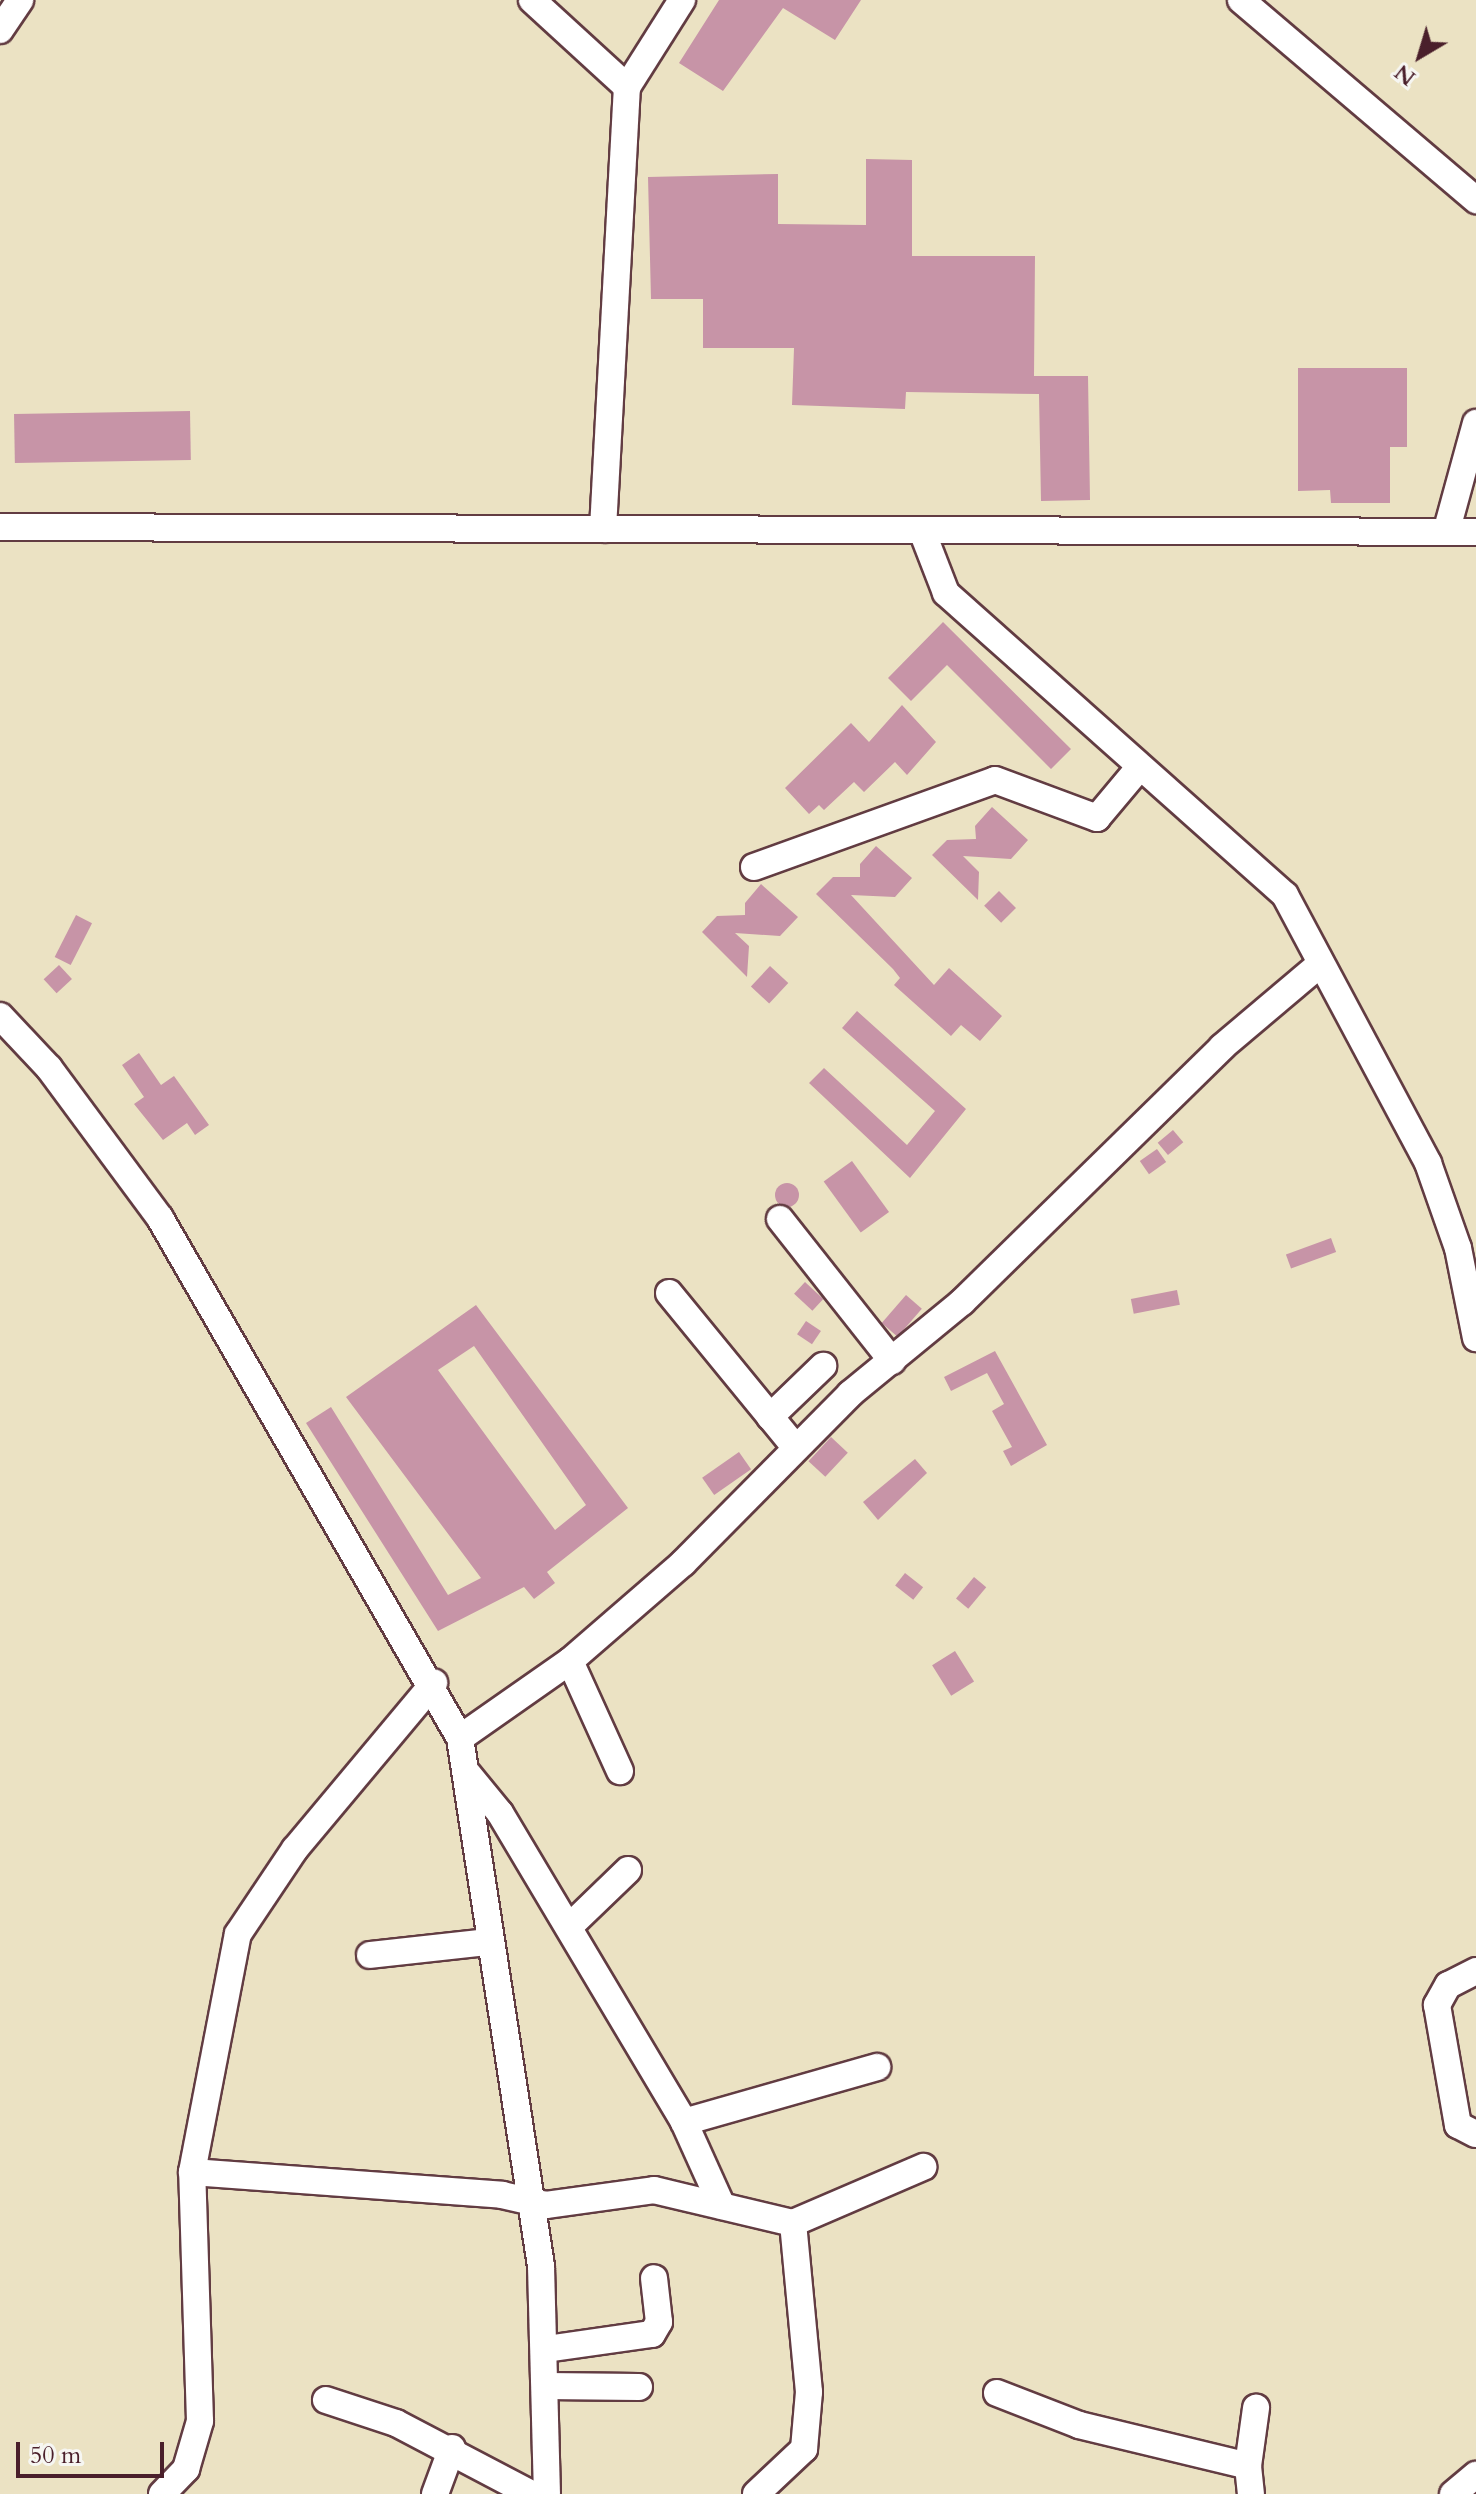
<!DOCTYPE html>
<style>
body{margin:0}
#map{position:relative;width:1476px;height:2494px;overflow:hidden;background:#ebe2c3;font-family:Cardo,serif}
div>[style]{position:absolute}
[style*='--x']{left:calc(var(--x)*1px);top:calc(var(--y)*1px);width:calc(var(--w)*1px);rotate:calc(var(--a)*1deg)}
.building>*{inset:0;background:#c794a7;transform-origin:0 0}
.round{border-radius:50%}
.roads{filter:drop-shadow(2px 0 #623c42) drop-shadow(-2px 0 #623c42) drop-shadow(0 2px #623c42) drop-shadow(0 -2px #623c42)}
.minor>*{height:26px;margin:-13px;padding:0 13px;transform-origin:13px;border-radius:13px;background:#fff}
span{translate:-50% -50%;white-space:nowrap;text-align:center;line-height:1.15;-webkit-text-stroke:7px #f6f6f2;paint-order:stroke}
.north{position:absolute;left:1380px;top:16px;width:80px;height:80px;-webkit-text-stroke:6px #f6f6f2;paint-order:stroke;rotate:218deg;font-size:22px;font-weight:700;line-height:32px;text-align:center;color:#4a1f2b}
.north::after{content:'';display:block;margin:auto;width:28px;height:36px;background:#4a1f2b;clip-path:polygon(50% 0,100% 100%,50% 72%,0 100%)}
.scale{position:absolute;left:16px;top:2442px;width:148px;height:36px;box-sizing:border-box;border:4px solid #4a1f2b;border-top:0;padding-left:10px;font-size:24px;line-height:28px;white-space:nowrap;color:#4a1f2b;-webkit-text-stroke:6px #f6f6f2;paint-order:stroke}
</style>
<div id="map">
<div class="building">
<div style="clip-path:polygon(719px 0,861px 0,835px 40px,783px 8px,723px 91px,679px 63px)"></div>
<div style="clip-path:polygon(866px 159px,912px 160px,912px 256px,1035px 256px,1034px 376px,1088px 376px,1090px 500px,1041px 501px,1039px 394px,906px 392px,905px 409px,792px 405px,794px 348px,703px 348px,703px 299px,651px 299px,648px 177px,778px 174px,778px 224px,866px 225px)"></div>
<div style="clip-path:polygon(1298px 368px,1407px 368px,1407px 447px,1390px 447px,1390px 503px,1331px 503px,1330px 490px,1298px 491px)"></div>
<div style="left:190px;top:411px;width:49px;height:176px;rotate:89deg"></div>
<div style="clip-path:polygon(943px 622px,1071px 749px,1051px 769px,947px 665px,911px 701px,888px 678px)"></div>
<div style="clip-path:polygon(902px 705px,936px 742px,907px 775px,895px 762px,864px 792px,854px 782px,824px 810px,819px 805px,809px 814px,785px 788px,851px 723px,869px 742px)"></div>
<div style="clip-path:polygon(992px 807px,1028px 840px,1011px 859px,963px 856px,979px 872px,978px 900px,932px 855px,947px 840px,976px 839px,975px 826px)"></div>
<div style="clip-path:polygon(876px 846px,912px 878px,895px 897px,851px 895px,934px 985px,949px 968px,1002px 1016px,980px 1041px,961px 1025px,951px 1036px,894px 985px,900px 978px,893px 969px,816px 894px,833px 877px,860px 877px,860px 864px)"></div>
<div style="clip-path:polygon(761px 884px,798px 917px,780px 936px,735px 933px,749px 946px,747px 977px,702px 932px,717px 916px,745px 915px,745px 903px)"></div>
<div style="left:999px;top:891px;width:24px;height:21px;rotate:45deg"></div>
<div style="left:76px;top:915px;width:18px;height:47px;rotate:27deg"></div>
<div style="left:59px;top:965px;width:19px;height:21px;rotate:47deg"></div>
<div style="left:770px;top:966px;width:25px;height:28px;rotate:43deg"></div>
<div style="clip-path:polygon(857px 1011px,966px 1109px,910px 1178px,809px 1083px,824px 1068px,907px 1145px,935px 1111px,842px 1028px)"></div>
<div style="clip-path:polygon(139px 1053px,161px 1085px,174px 1076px,209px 1125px,195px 1135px,187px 1123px,163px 1140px,134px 1104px,144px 1097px,122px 1065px)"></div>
<div style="left:1173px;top:1130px;width:16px;height:20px;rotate:50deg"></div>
<div style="left:1157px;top:1149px;width:16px;height:21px;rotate:55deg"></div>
<div style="left:852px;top:1161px;width:63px;height:35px;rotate:54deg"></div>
<div class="round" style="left:775px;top:1183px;width:24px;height:24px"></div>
<div style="left:1331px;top:1238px;width:15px;height:48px;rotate:70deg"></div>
<div style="left:805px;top:1282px;width:25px;height:16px;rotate:43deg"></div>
<div style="left:1177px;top:1290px;width:15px;height:47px;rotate:79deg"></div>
<div style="left:906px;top:1295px;width:21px;height:37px;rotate:41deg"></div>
<div style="clip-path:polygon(evenodd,476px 1305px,628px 1508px,547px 1572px,555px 1583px,534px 1599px,524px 1587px,438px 1631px,306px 1423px,331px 1407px,448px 1595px,481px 1578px,346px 1397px,476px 1305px,474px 1346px,586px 1505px,555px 1530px,438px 1370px,474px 1346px)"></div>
<div style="left:806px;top:1321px;width:18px;height:16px;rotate:34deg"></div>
<div style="clip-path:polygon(995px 1351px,1047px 1445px,1011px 1466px,1003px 1451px,1012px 1447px,992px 1411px,1004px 1404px,987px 1373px,951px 1391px,944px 1377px)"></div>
<div style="left:831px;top:1437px;width:23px;height:33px;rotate:43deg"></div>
<div style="left:739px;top:1452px;width:21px;height:45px;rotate:55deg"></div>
<div style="clip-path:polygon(915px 1459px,927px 1473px,878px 1520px,863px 1502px)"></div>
<div style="left:905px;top:1573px;width:23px;height:16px;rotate:38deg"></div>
<div style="left:974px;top:1577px;width:16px;height:28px;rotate:40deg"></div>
<div style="left:955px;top:1651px;width:36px;height:27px;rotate:58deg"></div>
</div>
<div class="roads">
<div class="minor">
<div style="--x:532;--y:0;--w:129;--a:42.5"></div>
<div style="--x:1241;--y:0;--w:309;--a:40.4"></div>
<div style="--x:0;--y:30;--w:36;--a:-56"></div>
<div style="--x:0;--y:527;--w:1476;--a:0.19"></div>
<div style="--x:603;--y:529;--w:443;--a:-86.9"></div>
<div style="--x:627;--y:87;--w:103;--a:-57.7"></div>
<div style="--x:1447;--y:529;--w:110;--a:-74.7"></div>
<div style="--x:922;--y:531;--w:66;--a:68.8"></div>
<div style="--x:946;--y:593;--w:454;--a:41.7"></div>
<div style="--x:1285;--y:895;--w:304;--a:61.9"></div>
<div style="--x:1428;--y:1163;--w:90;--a:70.6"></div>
<div style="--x:1458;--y:1248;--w:92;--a:78.7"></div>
<div style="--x:754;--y:867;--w:256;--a:-19.8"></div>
<div style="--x:995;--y:780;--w:109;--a:20.4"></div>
<div style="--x:1097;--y:818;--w:65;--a:-50"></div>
<div style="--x:0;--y:1016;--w:71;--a:46.7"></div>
<div style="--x:49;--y:1068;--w:187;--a:53.5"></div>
<div style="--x:160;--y:1218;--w:600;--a:60.02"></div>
<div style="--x:460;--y:1738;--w:534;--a:81.28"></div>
<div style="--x:541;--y:2266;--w:228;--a:88.5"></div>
<div style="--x:780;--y:1219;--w:181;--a:51.7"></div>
<div style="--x:669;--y:1293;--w:200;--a:50.7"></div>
<div style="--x:770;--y:1417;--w:74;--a:-43.9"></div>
<div style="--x:570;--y:1661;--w:121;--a:65.6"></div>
<div style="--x:460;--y:1738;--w:134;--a:-35"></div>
<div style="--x:570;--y:1661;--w:150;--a:-40.9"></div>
<div style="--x:683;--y:1563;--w:238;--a:-45.3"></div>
<div style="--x:850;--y:1394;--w:145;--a:-39.4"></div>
<div style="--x:962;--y:1302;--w:364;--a:-44.4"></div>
<div style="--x:1222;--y:1047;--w:127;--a:-40.2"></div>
<div style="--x:468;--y:1774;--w:50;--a:50.6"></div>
<div style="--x:500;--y:1813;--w:360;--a:59.2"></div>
<div style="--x:684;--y:2122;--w:92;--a:65.7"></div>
<div style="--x:569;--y:1927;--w:82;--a:-44"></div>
<div style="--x:370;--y:1955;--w:118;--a:-6.3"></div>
<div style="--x:1476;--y:1971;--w:31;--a:153"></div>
<div style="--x:1448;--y:1985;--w:23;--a:119"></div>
<div style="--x:1437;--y:2005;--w:122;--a:80.1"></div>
<div style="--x:1458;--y:2125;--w:20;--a:27"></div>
<div style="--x:684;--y:2122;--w:201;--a:-15.9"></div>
<div style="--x:192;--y:2172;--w:311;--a:4.2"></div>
<div style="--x:502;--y:2195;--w:45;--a:12.8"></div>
<div style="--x:546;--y:2205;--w:109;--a:-7.9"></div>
<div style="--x:654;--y:2190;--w:143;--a:13.4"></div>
<div style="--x:793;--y:2223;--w:142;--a:-23.3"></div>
<div style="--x:546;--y:2349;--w:107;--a:-8.1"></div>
<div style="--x:652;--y:2334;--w:14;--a:-60"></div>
<div style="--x:659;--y:2322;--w:44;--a:-96.5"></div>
<div style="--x:546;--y:2386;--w:93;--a:0.6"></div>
<div style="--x:997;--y:2393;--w:88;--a:21.3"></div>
<div style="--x:1079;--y:2425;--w:174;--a:13.6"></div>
<div style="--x:1248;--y:2466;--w:28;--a:84"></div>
<div style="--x:326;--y:2400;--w:74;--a:18.2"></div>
<div style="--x:396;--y:2423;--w:153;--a:27.7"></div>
<div style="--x:1248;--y:2466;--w:59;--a:-82.1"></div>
<div style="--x:162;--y:2494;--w:35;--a:-46"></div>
<div style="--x:186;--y:2469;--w:50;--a:-73.7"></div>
<div style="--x:200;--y:2421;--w:249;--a:-91.8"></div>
<div style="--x:192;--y:2172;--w:242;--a:-79.1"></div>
<div style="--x:238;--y:1934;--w:102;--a:-56.2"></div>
<div style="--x:295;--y:1849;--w:217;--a:-50.1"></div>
<div style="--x:435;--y:2494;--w:49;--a:-69.7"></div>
<div style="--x:756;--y:2494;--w:66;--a:-43.2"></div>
<div style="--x:804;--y:2449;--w:57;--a:-85"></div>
<div style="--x:809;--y:2392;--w:170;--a:-95.4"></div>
<div style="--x:1453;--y:2494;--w:30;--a:-40"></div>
</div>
</div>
<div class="north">N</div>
<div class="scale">50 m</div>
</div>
